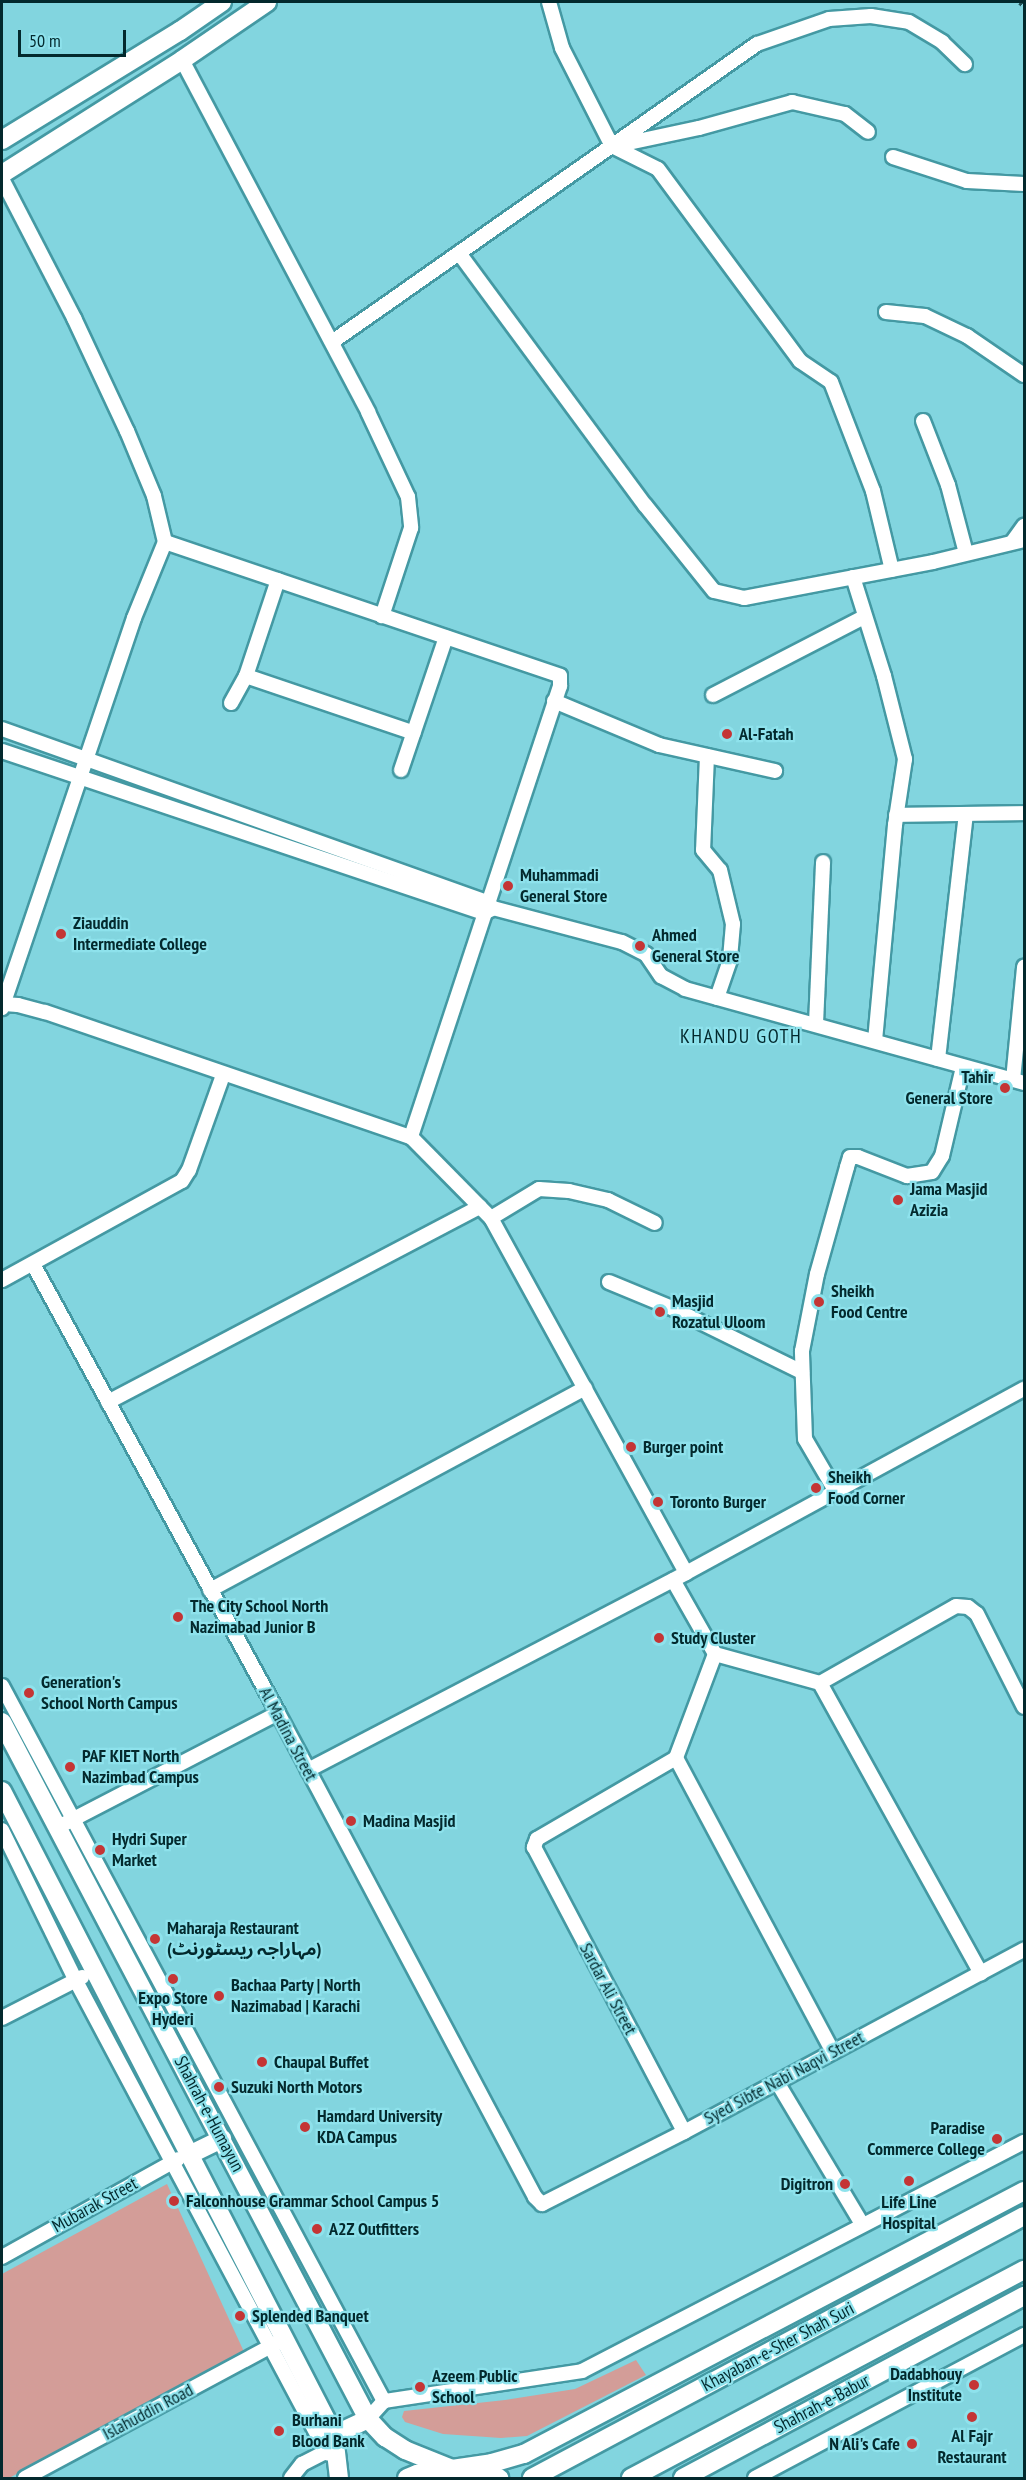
<!DOCTYPE html>
<meta charset="utf-8">
<style>
body{margin:0}
#map{position:relative;width:1026px;height:2480px;overflow:hidden;background:#82d5df;font-family:"PT Sans Narrow","Noto Sans Arabic",sans-serif}
div>[style]{position:absolute}
[style*='--x']{left:calc(var(--x)*1px);top:calc(var(--y)*1px);width:calc(var(--w)*1px);rotate:calc(var(--a)*1deg)}
.green>*{inset:0;background:#d39d98}
.roads{filter:drop-shadow(2px 0 #4499a3) drop-shadow(-2px 0 #4499a3) drop-shadow(0 2px #4499a3) drop-shadow(0 -2px #4499a3)}
.minor>*{height:14px;margin:-7px;padding:0 7px;transform-origin:7px;border-radius:7px;background:#fff}
.major>*{height:18px;margin:-9px;padding:0 9px;transform-origin:9px;border-radius:9px;background:#fff}
.rail>*{height:4.5px;margin-top:-2.25px;transform-origin:0;background:repeating-linear-gradient(90deg,#215156 0 3px,transparent 0 9px)}
.dots>*{width:16px;height:16px;translate:-50% -50%;box-sizing:border-box;border:3px solid #8ee2ec;border-radius:50%}
span{translate:-50% -50%;white-space:nowrap;text-align:center;line-height:1.15;-webkit-text-stroke:4.5px #8ee2ec;paint-order:stroke}
.poi-label{font-size:18px;color:#03292d;font-weight:700}
.left{translate:0 -50%;text-align:left}
.right{translate:-100% -50%;text-align:right}
.street-label{font-size:18px;color:#03292d}
.neighbourhood-label{font-size:20px;color:#03292d;letter-spacing:1.5px}
.frame{position:absolute;inset:0;border:3px solid #03292d;pointer-events:none}
.scale{position:absolute;left:18px;top:30px;width:108px;height:27px;box-sizing:border-box;border:3px solid #03292d;border-top:0;padding-left:8px;font-size:18px;line-height:21px;white-space:nowrap;color:#03292d;-webkit-text-stroke:4px #8ee2ec;paint-order:stroke}
</style>
<div id="map">
<div class="green">
<div style="clip-path:polygon(167px 2184px,245px 2354px,9px 2478px,2px 2478px,2px 2274px)"></div>
<div style="clip-path:polygon(636px 2360px,646px 2375px,527px 2436px,501px 2438px,443px 2434px,405px 2422px,402px 2417px,404px 2411px,505px 2400px,575px 2389px)"></div>
</div>
<div class="roads">
<div class="minor">
<div style="--x:549;--y:2;--w:48;--a:74.2"></div>
<div style="--x:562;--y:48;--w:110;--a:63"></div>
<div style="--x:612;--y:146;--w:51;--a:26.6"></div>
<div style="--x:658;--y:169;--w:239;--a:53.5"></div>
<div style="--x:800;--y:361;--w:37;--a:34"></div>
<div style="--x:831;--y:382;--w:117;--a:68.9"></div>
<div style="--x:873;--y:491;--w:81;--a:76.5"></div>
<div style="--x:182;--y:60;--w:398;--a:62.1"></div>
<div style="--x:368;--y:412;--w:94;--a:64.8"></div>
<div style="--x:408;--y:497;--w:31;--a:84"></div>
<div style="--x:411;--y:528;--w:93;--a:108.2"></div>
<div style="--x:619;--y:145;--w:82;--a:-12"></div>
<div style="--x:699;--y:128;--w:97;--a:-15.6"></div>
<div style="--x:792;--y:102;--w:54;--a:12.8"></div>
<div style="--x:845;--y:114;--w:29;--a:38"></div>
<div style="--x:893;--y:157;--w:78;--a:18"></div>
<div style="--x:967;--y:181;--w:57;--a:3"></div>
<div style="--x:2;--y:179;--w:157;--a:62.6"></div>
<div style="--x:74;--y:318;--w:125;--a:64.9"></div>
<div style="--x:127;--y:431;--w:70;--a:67.4"></div>
<div style="--x:154;--y:496;--w:47;--a:76.6"></div>
<div style="--x:165;--y:542;--w:82;--a:112.2"></div>
<div style="--x:134;--y:618;--w:412;--a:108.7"></div>
<div style="--x:459;--y:253;--w:313;--a:53.6"></div>
<div style="--x:645;--y:505;--w:110;--a:51.3"></div>
<div style="--x:714;--y:591;--w:31;--a:13"></div>
<div style="--x:744;--y:598;--w:192;--a:-10.8"></div>
<div style="--x:933;--y:562;--w:94;--a:-13.6"></div>
<div style="--x:886;--y:312;--w:39;--a:6"></div>
<div style="--x:925;--y:316;--w:47;--a:25.5"></div>
<div style="--x:967;--y:336;--w:69;--a:34.4"></div>
<div style="--x:332;--y:342;--w:519;--a:-35.04"></div>
<div style="--x:757;--y:44;--w:76;--a:-19.1"></div>
<div style="--x:829;--y:19;--w:42;--a:-4.1"></div>
<div style="--x:871;--y:16;--w:38;--a:9"></div>
<div style="--x:909;--y:22;--w:39;--a:31"></div>
<div style="--x:942;--y:42;--w:32;--a:44"></div>
<div style="--x:923;--y:421;--w:69;--a:68.7"></div>
<div style="--x:948;--y:485;--w:70;--a:75.2"></div>
<div style="--x:1013;--y:541;--w:19;--a:-54"></div>
<div style="--x:165;--y:542;--w:417;--a:18.7"></div>
<div style="--x:560;--y:676;--w:10;--a:90"></div>
<div style="--x:560;--y:686;--w:475;--a:108.3"></div>
<div style="--x:853;--y:577;--w:104;--a:72.6"></div>
<div style="--x:884;--y:676;--w:86;--a:75.8"></div>
<div style="--x:905;--y:759;--w:67;--a:98.6"></div>
<div style="--x:895;--y:825;--w:216;--a:95.3"></div>
<div style="--x:246;--y:676;--w:177;--a:18.7"></div>
<div style="--x:713;--y:695;--w:170;--a:-27.3"></div>
<div style="--x:554;--y:701;--w:114;--a:22.7"></div>
<div style="--x:659;--y:745;--w:119;--a:12.6"></div>
<div style="--x:231;--y:703;--w:31;--a:-61"></div>
<div style="--x:246;--y:676;--w:101;--a:-71.6"></div>
<div style="--x:2;--y:729;--w:515;--a:19.63"></div>
<div style="--x:487;--y:902;--w:8;--a:45"></div>
<div style="--x:493;--y:908;--w:133;--a:14.8"></div>
<div style="--x:622;--y:942;--w:27;--a:27"></div>
<div style="--x:646;--y:954;--w:27;--a:56"></div>
<div style="--x:661;--y:976;--w:27;--a:28"></div>
<div style="--x:685;--y:989;--w:352;--a:15.5"></div>
<div style="--x:2;--y:751;--w:508;--a:18.58"></div>
<div style="--x:484;--y:913;--w:9;--a:-27"></div>
<div style="--x:707;--y:756;--w:94;--a:92.4"></div>
<div style="--x:703;--y:850;--w:26;--a:50"></div>
<div style="--x:720;--y:870;--w:56;--a:76.5"></div>
<div style="--x:733;--y:924;--w:36;--a:95"></div>
<div style="--x:730;--y:960;--w:40;--a:108.9"></div>
<div style="--x:401;--y:770;--w:140;--a:-71.3"></div>
<div style="--x:896;--y:815;--w:128;--a:-0.9"></div>
<div style="--x:4;--y:1004;--w:14;--a:4"></div>
<div style="--x:18;--y:1005;--w:28;--a:15"></div>
<div style="--x:45;--y:1012;--w:387;--a:18.9"></div>
<div style="--x:411;--y:1137;--w:114;--a:45.4"></div>
<div style="--x:491;--y:1218;--w:405;--a:61.2"></div>
<div style="--x:816;--y:1024;--w:162;--a:-87.5"></div>
<div style="--x:938;--y:1059;--w:246;--a:-83.5"></div>
<div style="--x:1013;--y:1080;--w:114;--a:-84.4"></div>
<div style="--x:491;--y:1218;--w:56;--a:-31.1"></div>
<div style="--x:539;--y:1189;--w:30;--a:4"></div>
<div style="--x:569;--y:1191;--w:40;--a:13"></div>
<div style="--x:608;--y:1200;--w:52;--a:26.1"></div>
<div style="--x:33;--y:1264;--w:511;--a:61.38"></div>
<div style="--x:278;--y:1713;--w:548;--a:62.03"></div>
<div style="--x:535;--y:2197;--w:10;--a:45"></div>
<div style="--x:542;--y:2204;--w:159;--a:-26.9"></div>
<div style="--x:684;--y:2132;--w:386;--a:-28.2"></div>
<div style="--x:2;--y:1280;--w:205;--a:-28.8"></div>
<div style="--x:182;--y:1181;--w:13;--a:-58"></div>
<div style="--x:189;--y:1170;--w:101;--a:-70.3"></div>
<div style="--x:609;--y:1282;--w:68;--a:22.4"></div>
<div style="--x:672;--y:1308;--w:145;--a:26.2"></div>
<div style="--x:108;--y:1402;--w:420;--a:-27.7"></div>
<div style="--x:836;--y:1492;--w:61;--a:-120.3"></div>
<div style="--x:805;--y:1439;--w:88;--a:-92"></div>
<div style="--x:802;--y:1351;--w:78;--a:-79"></div>
<div style="--x:817;--y:1274;--w:111;--a:-74.3"></div>
<div style="--x:847;--y:1167;--w:10;--a:-73"></div>
<div style="--x:850;--y:1157;--w:8;--a:0"></div>
<div style="--x:858;--y:1157;--w:53;--a:21.2"></div>
<div style="--x:907;--y:1176;--w:25;--a:-9"></div>
<div style="--x:932;--y:1172;--w:19;--a:-58"></div>
<div style="--x:942;--y:1156;--w:91;--a:-76.7"></div>
<div style="--x:673;--y:1580;--w:85;--a:60.4"></div>
<div style="--x:715;--y:1654;--w:109;--a:15.4"></div>
<div style="--x:820;--y:1683;--w:332;--a:61"></div>
<div style="--x:210;--y:1590;--w:426;--a:-28.3"></div>
<div style="--x:715;--y:1654;--w:111;--a:110.6"></div>
<div style="--x:676;--y:1758;--w:333;--a:61.9"></div>
<div style="--x:820;--y:1683;--w:156;--a:-29.5"></div>
<div style="--x:956;--y:1606;--w:12;--a:5"></div>
<div style="--x:968;--y:1607;--w:11;--a:38"></div>
<div style="--x:977;--y:1614;--w:104;--a:63.2"></div>
<div style="--x:2;--y:1686;--w:811;--a:61.89"></div>
<div style="--x:384;--y:2401;--w:24;--a:132"></div>
<div style="--x:676;--y:1758;--w:161;--a:149.8"></div>
<div style="--x:537;--y:1839;--w:9;--a:111"></div>
<div style="--x:534;--y:1847;--w:322;--a:62.2"></div>
<div style="--x:308;--y:1770;--w:426;--a:-27.5"></div>
<div style="--x:686;--y:1573;--w:385;--a:-28.6"></div>
<div style="--x:64;--y:1824;--w:241;--a:-27.4"></div>
<div style="--x:2;--y:1830;--w:168;--a:63.9"></div>
<div style="--x:76;--y:1981;--w:535;--a:62"></div>
<div style="--x:2;--y:2018;--w:90;--a:-27.1"></div>
<div style="--x:777;--y:2082;--w:165;--a:59.1"></div>
<div style="--x:2;--y:2257;--w:201;--a:-29.1"></div>
<div style="--x:384;--y:2401;--w:200;--a:-8.6"></div>
<div style="--x:582;--y:2371;--w:498;--a:-27.4"></div>
<div style="--x:25;--y:2478;--w:288;--a:-28.2"></div>
<div style="--x:291;--y:2478;--w:18;--a:-52"></div>
<div style="--x:302;--y:2464;--w:34;--a:-27"></div>
<div style="--x:755;--y:2478;--w:305;--a:-28"></div>
</div>
<div class="major">
<div style="--x:2;--y:140;--w:209;--a:-31.5"></div>
<div style="--x:180;--y:31;--w:51;--a:-34.6"></div>
<div style="--x:2;--y:174;--w:213;--a:-32.3"></div>
<div style="--x:182;--y:60;--w:103;--a:-34.3"></div>
<div style="--x:2;--y:1722;--w:787;--a:62.3"></div>
<div style="--x:368;--y:2419;--w:25;--a:47"></div>
<div style="--x:385;--y:2437;--w:24;--a:33"></div>
<div style="--x:405;--y:2450;--w:51;--a:22"></div>
<div style="--x:452;--y:2469;--w:40;--a:-8.5"></div>
<div style="--x:492;--y:2463;--w:33;--a:-16"></div>
<div style="--x:524;--y:2454;--w:565;--a:-27.74"></div>
<div style="--x:2;--y:1791;--w:725;--a:62.73"></div>
<div style="--x:334;--y:2435;--w:43;--a:83.4"></div>
<div style="--x:189;--y:2155;--w:37;--a:-26"></div>
<div style="--x:334;--y:2435;--w:38;--a:-25"></div>
<div style="--x:407;--y:2478;--w:11;--a:-22"></div>
<div style="--x:417;--y:2474;--w:35;--a:-8"></div>
<div style="--x:452;--y:2469;--w:36;--a:5"></div>
<div style="--x:488;--y:2472;--w:13;--a:29"></div>
<div style="--x:532;--y:2478;--w:557;--a:-28.04"></div>
<div style="--x:631;--y:2478;--w:445;--a:-27.9"></div>
<div style="--x:683;--y:2478;--w:387;--a:-28.1"></div>
</div>
</div>
<div class="rail">
<div style="--x:1020;--y:2;--w:5;--a:37"></div>
</div>
<div class="dots">
<div style="left:727px;top:734px;background:#c43535"></div>
<div style="left:508px;top:886px;background:#c43535"></div>
<div style="left:61px;top:934px;background:#c43535"></div>
<div style="left:640px;top:946px;background:#c43535"></div>
<div style="left:1005px;top:1088px;background:#c43535"></div>
<div style="left:898px;top:1200px;background:#c43535"></div>
<div style="left:819px;top:1302px;background:#c43535"></div>
<div style="left:660px;top:1312px;background:#c43535"></div>
<div style="left:631px;top:1447px;background:#c43535"></div>
<div style="left:816px;top:1488px;background:#c43535"></div>
<div style="left:658px;top:1502px;background:#c43535"></div>
<div style="left:178px;top:1617px;background:#c43535"></div>
<div style="left:659px;top:1638px;background:#c43535"></div>
<div style="left:29px;top:1693px;background:#c43535"></div>
<div style="left:70px;top:1767px;background:#c43535"></div>
<div style="left:351px;top:1821px;background:#c43535"></div>
<div style="left:100px;top:1850px;background:#c43535"></div>
<div style="left:155px;top:1939px;background:#c43535"></div>
<div style="left:173px;top:1979px;background:#c43535"></div>
<div style="left:219px;top:1996px;background:#c43535"></div>
<div style="left:262px;top:2062px;background:#c43535"></div>
<div style="left:219px;top:2087px;background:#c43535"></div>
<div style="left:305px;top:2127px;background:#c43535"></div>
<div style="left:997px;top:2139px;background:#c43535"></div>
<div style="left:909px;top:2181px;background:#c43535"></div>
<div style="left:845px;top:2184px;background:#c43535"></div>
<div style="left:174px;top:2201px;background:#c43535"></div>
<div style="left:317px;top:2229px;background:#c43535"></div>
<div style="left:240px;top:2316px;background:#c43535"></div>
<div style="left:974px;top:2385px;background:#c43535"></div>
<div style="left:420px;top:2387px;background:#c43535"></div>
<div style="left:972px;top:2417px;background:#c43535"></div>
<div style="left:279px;top:2431px;background:#c43535"></div>
<div style="left:912px;top:2444px;background:#c43535"></div>
</div>
<div class="poi-label">
<span class="left" style="left:739px;top:734px">Al-Fatah</span>
<span class="left" style="left:520px;top:886px">Muhammadi<br>General Store</span>
<span class="left" style="left:73px;top:934px">Ziauddin<br>Intermediate College</span>
<span class="left" style="left:652px;top:946px">Ahmed<br>General Store</span>
<span class="right" style="left:993px;top:1088px">Tahir<br>General Store</span>
<span class="left" style="left:910px;top:1200px">Jama Masjid<br>Azizia</span>
<span class="left" style="left:831px;top:1302px">Sheikh<br>Food Centre</span>
<span class="left" style="left:672px;top:1312px">Masjid<br>Rozatul Uloom</span>
<span class="left" style="left:643px;top:1447px">Burger point</span>
<span class="left" style="left:828px;top:1488px">Sheikh<br>Food Corner</span>
<span class="left" style="left:670px;top:1502px">Toronto Burger</span>
<span class="left" style="left:190px;top:1617px">The City School North<br>Nazimabad Junior B</span>
<span class="left" style="left:671px;top:1638px">Study Cluster</span>
<span class="left" style="left:41px;top:1693px">Generation's<br>School North Campus</span>
<span class="left" style="left:82px;top:1767px">PAF KIET North<br>Nazimbad Campus</span>
<span class="left" style="left:363px;top:1821px">Madina Masjid</span>
<span class="left" style="left:112px;top:1850px">Hydri Super<br>Market</span>
<span class="left" style="left:167px;top:1939px">Maharaja Restaurant<br>(مہاراجہ ریسٹورنٹ)</span>
<span class="left" style="left:231px;top:1996px">Bachaa Party | North<br>Nazimabad | Karachi</span>
<span style="left:173px;top:2009px">Expo Store<br>Hyderi</span>
<span class="left" style="left:274px;top:2062px">Chaupal Buffet</span>
<span class="left" style="left:231px;top:2087px">Suzuki North Motors</span>
<span class="left" style="left:317px;top:2127px">Hamdard University<br>KDA Campus</span>
<span class="right" style="left:985px;top:2139px">Paradise<br>Commerce College</span>
<span class="right" style="left:833px;top:2184px">Digitron</span>
<span class="left" style="left:186px;top:2201px">Falconhouse Grammar School Campus 5</span>
<span style="left:909px;top:2213px">Life Line<br>Hospital</span>
<span class="left" style="left:329px;top:2229px">A2Z Outfitters</span>
<span class="left" style="left:252px;top:2316px">Splended Banquet</span>
<span class="right" style="left:962px;top:2385px">Dadabhouy<br>Institute</span>
<span class="left" style="left:432px;top:2387px">Azeem Public<br>School</span>
<span class="left" style="left:292px;top:2431px">Burhani<br>Blood Bank</span>
<span style="left:972px;top:2447px">Al Fajr<br>Restaurant</span>
<span class="right" style="left:900px;top:2444px">N Ali's Cafe</span>
</div>
<div class="street-label">
<span style="left:288px;top:1734px;rotate:62deg">Al Madina Street</span>
<span style="left:608px;top:1989px;rotate:62deg">Sardar Ali Street</span>
<span style="left:784px;top:2078px;rotate:-28deg">Syed Sibte Nabi Naqvi Street</span>
<span style="left:209px;top:2114px;rotate:62deg">Shahrah-e-Humayun</span>
<span style="left:95px;top:2205px;rotate:-29deg">Mubarak Street</span>
<span style="left:778px;top:2347px;rotate:-28deg">Khayaban-e-Sher Shah Suri</span>
<span style="left:822px;top:2404px;rotate:-28deg">Shahrah-e-Babur</span>
<span style="left:148px;top:2412px;rotate:-28deg">Islahuddin Road</span>
</div>
<div class="neighbourhood-label">
<span style="left:741px;top:1036px">KHANDU GOTH</span>
</div>
<div class="frame"></div>
<div class="scale">50 m</div>
</div>
